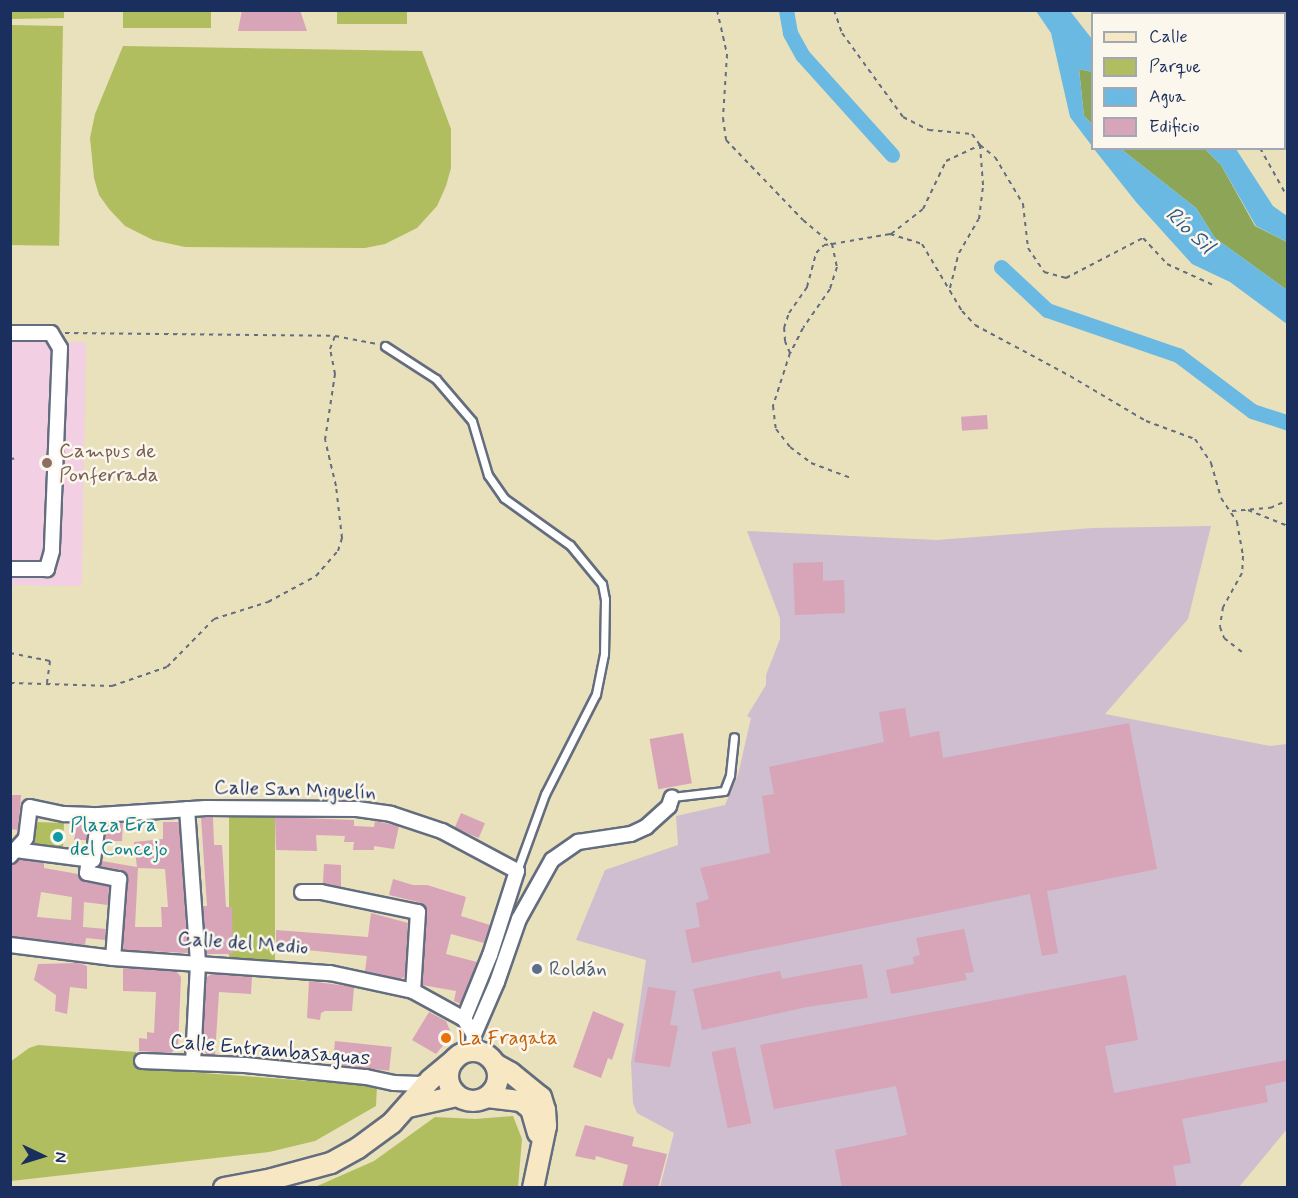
<!DOCTYPE html>
<meta charset="utf-8">
<style>
body{margin:0}
#map{position:relative;width:1298px;height:1198px;overflow:hidden;background:#e9e0bc;font-family:Mynerve,sans-serif}
div>[style]{position:absolute}
[style*='--x']{left:calc(var(--x)*1px);top:calc(var(--y)*1px);width:calc(var(--w)*1px);rotate:calc(var(--a)*1deg)}
.built>*{inset:0;background:#f2cfe2;transform-origin:0 0}
.industrial>*{inset:0;background:#cfbdd0}
.green>*{inset:0;background:#b0be60;transform-origin:0 0}
.forest>*{inset:0;background:#8ca556}
.water>*{inset:0;background:#69b9e3}
.canal>*{height:15px;margin:-7.5px;padding:0 7.5px;transform-origin:7.5px;border-radius:7.5px;background:#69b9e3}
.building>*{inset:0;background:#d7a4b8;transform-origin:0 0}
.path>*{height:2px;margin-top:-1px;transform-origin:0;background:repeating-linear-gradient(90deg,#636d7f 0 4.5px,transparent 0 9px)}
.roads{filter:drop-shadow(2px 0 #636d7f) drop-shadow(-2px 0 #636d7f) drop-shadow(0 2px #636d7f) drop-shadow(0 -2px #636d7f)}
.lane>*{height:7px;margin:-3.5px;padding:0 3.5px;transform-origin:3.5px;border-radius:3.5px;background:#fff}
.street>*{height:14px;margin:-7px;padding:0 7px;transform-origin:7px;border-radius:7px;background:#fff}
.secondary>*{height:20px;margin:-10px;padding:0 10px;transform-origin:10px;border-radius:10px;background:#f7e8c3}
.secondary>.ring{margin:-10px;padding:0;box-sizing:content-box;background:none;border:20px solid #f7e8c3;border-radius:50%}
.dots>*{width:16px;height:16px;translate:-50% -50%;box-sizing:border-box;border:3px solid #fbf7ec;border-radius:50%}
span{translate:-50% -50%;white-space:nowrap;text-align:center;line-height:1.15;-webkit-text-stroke:5px #fbf7ec;paint-order:stroke}
.education-label{font-size:21px;color:#785e54}
.left{translate:0 -50%;text-align:left}
.street-label{font-size:21px;color:#1b2f5e}
.culture-label{font-size:21px;color:#0d838f}
.service-label{font-size:21px;color:#4e5e75}
.food-label{font-size:21px;color:#c56008}
.water-label{font-size:22px;color:#325886;font-style:italic}
.frame{position:absolute;inset:0;border:12px solid #1b2f5e;pointer-events:none}
.legend{position:absolute;left:1091px;top:12px;width:195px;height:138px;box-sizing:border-box;background:#fbf7ec;border:2px solid #a1a7b3;margin:0;padding:8px 10px;list-style:none;font-size:18px;color:#1b2f5e}
.legend li{display:flex;align-items:center;gap:12px;height:30px}
.legend b{width:30px;border:2px solid #a1a7b3}
.north{position:absolute;left:12px;top:1126px;width:60px;height:60px;-webkit-text-stroke:4px #fbf7ec;paint-order:stroke;rotate:94deg;font-size:16px;font-weight:700;line-height:24px;text-align:center;color:#1b2f5e}
.north::after{content:'';display:block;margin:auto;width:21px;height:27px;background:#1b2f5e;clip-path:polygon(50% 0,100% 100%,50% 72%,0 100%)}
</style>
<div id="map">
<div class="built">
<div style="left:11px;top:341px;width:75px;height:244px;rotate:1deg"></div>
</div>
<div class="industrial">
<div style="clip-path:polygon(1211px 526px,1188px 619px,1105px 714px,1270px 746px,1287px 744px,1287px 1129px,1239px 1187px,660px 1187px,674px 1133px,637px 1113px,633px 1103px,631px 1063px,646px 960px,576px 940px,605px 870px,678px 845px,676px 816px,725px 805px,738px 775px,751px 718px,747px 716px,766px 685px,766px 675px,780px 639px,780px 618px,747px 531px,937px 540px,1093px 528px)"></div>
</div>
<div class="green">
<div style="clip-path:polygon(10px 11px,64px 11px,64px 18px,11px 19px)"></div>
<div style="left:123px;top:11px;width:88px;height:17px"></div>
<div style="left:337px;top:11px;width:70px;height:13px"></div>
<div style="left:11px;top:25px;width:52px;height:220px;rotate:1deg"></div>
<div style="clip-path:polygon(123px 46px,422px 51px,451px 129px,451px 168px,446px 186px,437px 206px,417px 228px,385px 244px,365px 248px,185px 247px,153px 240px,125px 226px,109px 209px,99px 195px,94px 178px,90px 138px,95px 114px)"></div>
<div style="left:275px;top:817px;width:145px;height:46px;rotate:90deg"></div>
<div style="left:35px;top:822px;width:29px;height:25px;rotate:2deg"></div>
<div style="clip-path:polygon(38px 1045px,136px 1052px,137px 1068px,377px 1086px,376px 1106px,315px 1141px,269px 1152px,11px 1181px,10px 1062px,29px 1048px)"></div>
<div style="clip-path:polygon(513px 1116px,522px 1139px,518px 1187px,315px 1187px,374px 1161px,435px 1117px,475px 1119px)"></div>
</div>
<div class="forest">
<div style="clip-path:polygon(1079px 69px,1092px 72px,1092px 124px,1084px 116px)"></div>
<div style="clip-path:polygon(1121px 149px,1205px 149px,1221px 165px,1255px 226px,1287px 242px,1287px 290px,1215px 238px,1196px 208px)"></div>
</div>
<div class="water">
<div style="clip-path:polygon(1036px 11px,1070px 11px,1092px 39px,1092px 72px,1079px 69px,1084px 116px,1092px 124px,1092px 146px,1070px 117px,1051px 33px)"></div>
<div style="clip-path:polygon(1094px 149px,1121px 149px,1196px 208px,1215px 238px,1287px 290px,1287px 324px,1230px 282px,1192px 264px,1136px 202px)"></div>
<div style="clip-path:polygon(1205px 149px,1236px 149px,1273px 206px,1287px 216px,1287px 242px,1256px 226px,1221px 165px)"></div>
</div>
<div class="canal">
<div style="--x:786;--y:10;--w:23;--a:80"></div>
<div style="--x:790;--y:33;--w:26;--a:61"></div>
<div style="--x:803;--y:56;--w:133;--a:48"></div>
<div style="--x:1150;--y:10;--w:4;--a:63"></div>
<div style="--x:1284;--y:117;--w:6;--a:45"></div>
<div style="--x:1001;--y:267;--w:63;--a:43.1"></div>
<div style="--x:1047;--y:310;--w:139;--a:19"></div>
<div style="--x:1178;--y:355;--w:93;--a:37.1"></div>
<div style="--x:1252;--y:411;--w:38;--a:18"></div>
</div>
<div class="building">
<div style="clip-path:polygon(242px 10px,300px 10px,307px 31px,238px 31px)"></div>
<div style="left:987px;top:415px;width:14px;height:26px;rotate:86deg"></div>
<div style="clip-path:polygon(823px 562px,823px 581px,844px 580px,845px 613px,795px 615px,793px 563px)"></div>
<div style="clip-path:polygon(905px 708px,910px 737px,939px 731px,943px 758px,1129px 723px,1157px 869px,1047px 891px,1058px 953px,1042px 956px,1030px 894px,692px 963px,685px 930px,700px 927px,696px 903px,709px 899px,700px 868px,770px 853px,762px 796px,774px 794px,769px 767px,884px 742px,879px 712px)"></div>
<div style="left:683px;top:733px;width:51px;height:34px;rotate:80deg"></div>
<div style="clip-path:polygon(10px 795px,21px 795px,18px 830px,10px 829px)"></div>
<div style="left:461px;top:813px;width:26px;height:16px;rotate:23deg"></div>
<div style="clip-path:polygon(201px 817px,213px 817px,214px 845px,222px 845px,226px 907px,232px 907px,233px 954px,206px 954px,203px 906px,207px 906px)"></div>
<div style="clip-path:polygon(275px 817px,354px 820px,354px 826px,374px 827px,375px 821px,399px 826px,394px 849px,374px 846px,374px 850px,353px 850px,354px 842px,344px 842px,345px 836px,316px 835px,317px 851px,276px 850px)"></div>
<div style="clip-path:polygon(123px 822px,122px 841px,105px 841px,107px 823px)"></div>
<div style="clip-path:polygon(evenodd,163px 822px,179px 822px,188px 953px,123px 950px,127px 876px,121px 870px,99px 866px,102px 861px,137px 867px,134px 842px,163px 839px,163px 822px,138px 868px,165px 869px,168px 907px,161px 907px,162px 927px,135px 927px,138px 868px)"></div>
<div style="clip-path:polygon(77px 824px,88px 826px,87px 840px,74px 840px)"></div>
<div style="clip-path:polygon(evenodd,19px 859px,44px 863px,44px 868px,78px 874px,85px 882px,109px 886px,108px 905px,84px 902px,83px 927px,106px 929px,105px 940px,86px 938px,85px 945px,10px 936px,10px 866px,19px 859px,41px 892px,72px 897px,71px 920px,37px 917px,41px 892px)"></div>
<div style="clip-path:polygon(324px 864px,341px 865px,341px 887px,323px 883px)"></div>
<div style="clip-path:polygon(393px 879px,413px 885px,427px 885px,466px 897px,461px 916px,490px 925px,484px 943px,451px 934px,446px 954px,477px 962px,461px 1004px,454px 1001px,456px 991px,422px 985px,426px 909px,418px 902px,389px 895px)"></div>
<div style="clip-path:polygon(371px 913px,408px 923px,405px 976px,401px 979px,365px 971px,367px 956px,276px 947px,276px 930px,368px 937px)"></div>
<div style="clip-path:polygon(964px 929px,974px 972px,965px 973px,967px 980px,891px 994px,886px 970px,914px 964px,913px 957px,920px 955px,916px 938px)"></div>
<div style="clip-path:polygon(78px 963px,87px 966px,87px 989px,70px 987px,67px 1014px,55px 1011px,56px 995px,34px 980px,38px 964px)"></div>
<div style="clip-path:polygon(862px 964px,868px 998px,807px 1007px,702px 1030px,693px 989px,780px 971px,782px 979px)"></div>
<div style="clip-path:polygon(123px 968px,176px 971px,181px 977px,178px 1047px,171px 1053px,139px 1051px,139px 1038px,147px 1039px,147px 1032px,154px 1033px,156px 992px,123px 991px)"></div>
<div style="clip-path:polygon(211px 974px,252px 977px,251px 994px,219px 992px,215px 1055px,207px 1055px,203px 1050px,206px 978px)"></div>
<div style="clip-path:polygon(1126px 975px,1138px 1040px,1105px 1046px,1114px 1093px,1287px 1060px,1287px 1081px,1265px 1086px,1268px 1102px,1182px 1119px,1191px 1163px,1173px 1166px,1177px 1188px,842px 1188px,835px 1150px,907px 1135px,896px 1086px,774px 1109px,760px 1045px)"></div>
<div style="clip-path:polygon(309px 981px,354px 987px,352px 1011px,325px 1011px,321px 1013px,320px 1020px,307px 1018px)"></div>
<div style="clip-path:polygon(648px 987px,676px 991px,670px 1025px,678px 1026px,670px 1067px,634px 1062px)"></div>
<div style="clip-path:polygon(593px 1011px,624px 1024px,612px 1060px,608px 1058px,601px 1078px,573px 1067px)"></div>
<div style="clip-path:polygon(429px 1012px,446px 1021px,452px 1035px,436px 1054px,412px 1040px)"></div>
<div style="left:335px;top:1041px;width:57px;height:24px;rotate:6deg"></div>
<div style="left:735px;top:1047px;width:78px;height:24px;rotate:78deg"></div>
<div style="clip-path:polygon(585px 1125px,634px 1137px,632px 1146px,667px 1154px,658px 1188px,622px 1188px,628px 1165px,596px 1156px,595px 1160px,575px 1156px)"></div>
</div>
<div class="path">
<div style="--x:717;--y:10;--w:45;--a:77.2"></div>
<div style="--x:727;--y:54;--w:64;--a:93.6"></div>
<div style="--x:723;--y:118;--w:22;--a:82"></div>
<div style="--x:726;--y:140;--w:111;--a:46.1"></div>
<div style="--x:803;--y:220;--w:38;--a:40"></div>
<div style="--x:832;--y:244;--w:59;--a:-9.8"></div>
<div style="--x:890;--y:234;--w:34;--a:17"></div>
<div style="--x:922;--y:244;--w:78;--a:59.2"></div>
<div style="--x:962;--y:311;--w:19;--a:47"></div>
<div style="--x:975;--y:325;--w:108;--a:28.2"></div>
<div style="--x:1070;--y:376;--w:88;--a:30.6"></div>
<div style="--x:1146;--y:421;--w:52;--a:20.2"></div>
<div style="--x:1195;--y:439;--w:29;--a:56"></div>
<div style="--x:1211;--y:463;--w:36;--a:74"></div>
<div style="--x:1221;--y:498;--w:29;--a:56"></div>
<div style="--x:1237;--y:522;--w:35;--a:80"></div>
<div style="--x:1243;--y:556;--w:17;--a:93"></div>
<div style="--x:1242;--y:573;--w:39;--a:119"></div>
<div style="--x:1223;--y:607;--w:20;--a:99"></div>
<div style="--x:1220;--y:627;--w:12;--a:70"></div>
<div style="--x:1224;--y:638;--w:23;--a:38"></div>
<div style="--x:834;--y:10;--w:24;--a:71"></div>
<div style="--x:842;--y:33;--w:104;--a:54"></div>
<div style="--x:903;--y:117;--w:29;--a:27"></div>
<div style="--x:929;--y:130;--w:43;--a:5.3"></div>
<div style="--x:972;--y:134;--w:14;--a:54"></div>
<div style="--x:980;--y:145;--w:19;--a:39"></div>
<div style="--x:995;--y:157;--w:55;--a:59.2"></div>
<div style="--x:1023;--y:204;--w:44;--a:83.5"></div>
<div style="--x:1028;--y:248;--w:29;--a:56"></div>
<div style="--x:1044;--y:272;--w:23;--a:15"></div>
<div style="--x:1066;--y:278;--w:87;--a:-27.5"></div>
<div style="--x:1143;--y:238;--w:35;--a:47"></div>
<div style="--x:1167;--y:264;--w:51;--a:24.5"></div>
<div style="--x:1093;--y:10;--w:4;--a:63"></div>
<div style="--x:1163;--y:10;--w:4;--a:63"></div>
<div style="--x:1208;--y:10;--w:5;--a:53"></div>
<div style="--x:1284;--y:42;--w:4;--a:14"></div>
<div style="--x:1284;--y:101;--w:5;--a:37"></div>
<div style="--x:1260;--y:148;--w:57;--a:60.8"></div>
<div style="--x:891;--y:234;--w:41;--a:-38"></div>
<div style="--x:923;--y:209;--w:53;--a:-64.4"></div>
<div style="--x:946;--y:161;--w:38;--a:-25"></div>
<div style="--x:950;--y:288;--w:36;--a:-76"></div>
<div style="--x:959;--y:253;--w:39;--a:-60"></div>
<div style="--x:979;--y:219;--w:34;--a:-83"></div>
<div style="--x:983;--y:185;--w:40;--a:-94.3"></div>
<div style="--x:65;--y:333;--w:270;--a:0.6"></div>
<div style="--x:335;--y:336;--w:43;--a:10.8"></div>
<div style="--x:790;--y:353;--w:13;--a:-113"></div>
<div style="--x:785;--y:341;--w:13;--a:-94"></div>
<div style="--x:784;--y:328;--w:16;--a:-72"></div>
<div style="--x:789;--y:313;--w:32;--a:-55"></div>
<div style="--x:807;--y:287;--w:35;--a:-75"></div>
<div style="--x:816;--y:253;--w:11;--a:-45"></div>
<div style="--x:824;--y:245;--w:8;--a:-7"></div>
<div style="--x:832;--y:244;--w:24;--a:78"></div>
<div style="--x:837;--y:267;--w:23;--a:108"></div>
<div style="--x:830;--y:289;--w:47;--a:124.7"></div>
<div style="--x:803;--y:328;--w:28;--a:117"></div>
<div style="--x:790;--y:353;--w:56;--a:107.8"></div>
<div style="--x:773;--y:406;--w:23;--a:83"></div>
<div style="--x:776;--y:429;--w:23;--a:52"></div>
<div style="--x:790;--y:447;--w:26;--a:37"></div>
<div style="--x:811;--y:463;--w:43;--a:20.6"></div>
<div style="--x:10;--y:459;--w:8;--a:-7"></div>
<div style="--x:1248;--y:510;--w:43;--a:21.8"></div>
<div style="--x:1232;--y:511;--w:38;--a:-5"></div>
<div style="--x:1270;--y:508;--w:20;--a:-24"></div>
<div style="--x:10;--y:653;--w:41;--a:11.3"></div>
<div style="--x:50;--y:661;--w:22;--a:98"></div>
<div style="--x:10;--y:683;--w:102;--a:1.7"></div>
<div style="--x:112;--y:686;--w:58;--a:-19.1"></div>
<div style="--x:167;--y:667;--w:67;--a:-45.6"></div>
<div style="--x:214;--y:619;--w:57;--a:-17.5"></div>
<div style="--x:268;--y:602;--w:55;--a:-28.4"></div>
<div style="--x:316;--y:576;--w:33;--a:-49"></div>
<div style="--x:338;--y:551;--w:14;--a:-73"></div>
<div style="--x:342;--y:538;--w:52;--a:-96.6"></div>
<div style="--x:336;--y:486;--w:47;--a:-103.4"></div>
<div style="--x:325;--y:440;--w:67;--a:-81.4"></div>
<div style="--x:335;--y:374;--w:25;--a:-101"></div>
<div style="--x:330;--y:349;--w:14;--a:-69"></div>
</div>
<div class="roads">
<div class="lane">
<div style="--x:385;--y:346;--w:61;--a:32.9"></div>
<div style="--x:436;--y:379;--w:55;--a:49.4"></div>
<div style="--x:472;--y:421;--w:56;--a:73.5"></div>
<div style="--x:488;--y:475;--w:28;--a:55"></div>
<div style="--x:504;--y:498;--w:81;--a:35.5"></div>
<div style="--x:570;--y:545;--w:50;--a:50.6"></div>
<div style="--x:602;--y:584;--w:15;--a:79"></div>
<div style="--x:605;--y:599;--w:55;--a:91"></div>
<div style="--x:604;--y:654;--w:41;--a:101.3"></div>
<div style="--x:596;--y:694;--w:112;--a:117"></div>
<div style="--x:545;--y:794;--w:82;--a:110"></div>
<div style="--x:672;--y:797;--w:52;--a:-6.6"></div>
<div style="--x:724;--y:791;--w:17;--a:-69"></div>
<div style="--x:730;--y:775;--w:38;--a:-84"></div>
</div>
<div class="street">
<div style="--x:10;--y:333;--w:41;--a:0"></div>
<div style="--x:51;--y:333;--w:17;--a:59"></div>
<div style="--x:60;--y:348;--w:203;--a:92.3"></div>
<div style="--x:52;--y:551;--w:19;--a:106"></div>
<div style="--x:47;--y:569;--w:37;--a:180"></div>
<div style="--x:187;--y:809;--w:155;--a:85.9"></div>
<div style="--x:198;--y:964;--w:99;--a:92.9"></div>
<div style="--x:99;--y:815;--w:107;--a:-3.7"></div>
<div style="--x:206;--y:808;--w:151;--a:0.4"></div>
<div style="--x:357;--y:809;--w:34;--a:8"></div>
<div style="--x:391;--y:814;--w:54;--a:18.4"></div>
<div style="--x:442;--y:831;--w:85;--a:28.1"></div>
<div style="--x:517;--y:871;--w:88;--a:107.8"></div>
<div style="--x:490;--y:955;--w:69;--a:112.1"></div>
<div style="--x:464;--y:1019;--w:19;--a:58"></div>
<div style="--x:10;--y:856;--w:24;--a:-48"></div>
<div style="--x:26;--y:838;--w:31;--a:-83"></div>
<div style="--x:30;--y:807;--w:35;--a:12"></div>
<div style="--x:64;--y:814;--w:35;--a:2"></div>
<div style="--x:99;--y:815;--w:45;--a:97.6"></div>
<div style="--x:93;--y:860;--w:78;--a:-172.6"></div>
<div style="--x:89;--y:859;--w:14;--a:98"></div>
<div style="--x:87;--y:873;--w:33;--a:11"></div>
<div style="--x:119;--y:879;--w:79;--a:94.3"></div>
<div style="--x:302;--y:892;--w:19;--a:0"></div>
<div style="--x:321;--y:892;--w:99;--a:11.7"></div>
<div style="--x:418;--y:912;--w:79;--a:93.6"></div>
<div style="--x:10;--y:945;--w:104;--a:7.2"></div>
<div style="--x:113;--y:958;--w:218;--a:4"></div>
<div style="--x:330;--y:973;--w:85;--a:12.2"></div>
<div style="--x:413;--y:991;--w:58;--a:28.8"></div>
<div style="--x:472;--y:1051;--w:16;--a:-83"></div>
<div style="--x:474;--y:1035;--w:58;--a:-66.5"></div>
<div style="--x:497;--y:982;--w:67;--a:-70.8"></div>
<div style="--x:519;--y:919;--w:68;--a:-60.8"></div>
<div style="--x:552;--y:860;--w:32;--a:-35"></div>
<div style="--x:578;--y:842;--w:54;--a:-8.6"></div>
<div style="--x:631;--y:834;--w:17;--a:-25"></div>
<div style="--x:646;--y:827;--w:31;--a:-42"></div>
<div style="--x:669;--y:806;--w:9;--a:-72"></div>
<div style="--x:142;--y:1061;--w:103;--a:2.2"></div>
<div style="--x:245;--y:1065;--w:122;--a:5.7"></div>
<div style="--x:366;--y:1077;--w:29;--a:12"></div>
<div style="--x:394;--y:1083;--w:25;--a:2"></div>
<div style="--x:419;--y:1084;--w:12;--a:-20"></div>
</div>
<div class="secondary">
<div class="ring" style="left:448px;top:1051px;width:30px;height:30px"></div>
<div style="--x:495;--y:1064;--w:18;--a:29"></div>
<div style="--x:511;--y:1073;--w:38;--a:39"></div>
<div style="--x:541;--y:1097;--w:14;--a:73"></div>
<div style="--x:545;--y:1110;--w:16;--a:86"></div>
<div style="--x:546;--y:1126;--w:63;--a:101.8"></div>
<div style="--x:487;--y:1097;--w:34;--a:7"></div>
<div style="--x:521;--y:1101;--w:13;--a:39"></div>
<div style="--x:531;--y:1109;--w:25;--a:74"></div>
<div style="--x:408;--y:1107;--w:50;--a:-12.7"></div>
<div style="--x:224;--y:1188;--w:49;--a:-10.6"></div>
<div style="--x:272;--y:1179;--w:61;--a:-15.2"></div>
<div style="--x:331;--y:1163;--w:31;--a:-29"></div>
<div style="--x:358;--y:1148;--w:42;--a:-36.3"></div>
<div style="--x:392;--y:1123;--w:57;--a:-48.5"></div>
<div style="--x:430;--y:1080;--w:31;--a:-40"></div>
</div>
</div>
<div class="dots">
<div style="left:47px;top:463px;background:#8d6e63"></div>
<div style="left:58px;top:837px;background:#0f9aa8"></div>
<div style="left:537px;top:969px;background:#5c6f8a"></div>
<div style="left:446px;top:1038px;background:#e8710a"></div>
</div>
<div class="education-label">
<span class="left" style="left:59px;top:463px">Campus de<br>Ponferrada</span>
</div>
<div class="street-label">
<span style="left:295px;top:790px;rotate:2deg">Calle San Miguelín</span>
<span style="left:243px;top:943px;rotate:4deg">Calle del Medio</span>
<span style="left:270px;top:1050px;rotate:5deg">Calle Entrambasaguas</span>
</div>
<div class="culture-label">
<span class="left" style="left:70px;top:837px">Plaza Era<br>del Concejo</span>
</div>
<div class="service-label">
<span class="left" style="left:549px;top:969px">Roldán</span>
</div>
<div class="food-label">
<span class="left" style="left:458px;top:1038px">La Fragata</span>
</div>
<div class="water-label">
<span style="left:1189px;top:231px;rotate:43deg">Río Sil</span>
</div>
<div class="frame"></div>
<ul class="legend">
<li><b style="height:8px;background:#f7e8c3"></b>Calle</li>
<li><b style="height:16px;background:#b0be60"></b>Parque</li>
<li><b style="height:16px;background:#69b9e3"></b>Agua</li>
<li><b style="height:16px;background:#d7a4b8"></b>Edificio</li>
</ul>
<div class="north">N</div>
</div>
